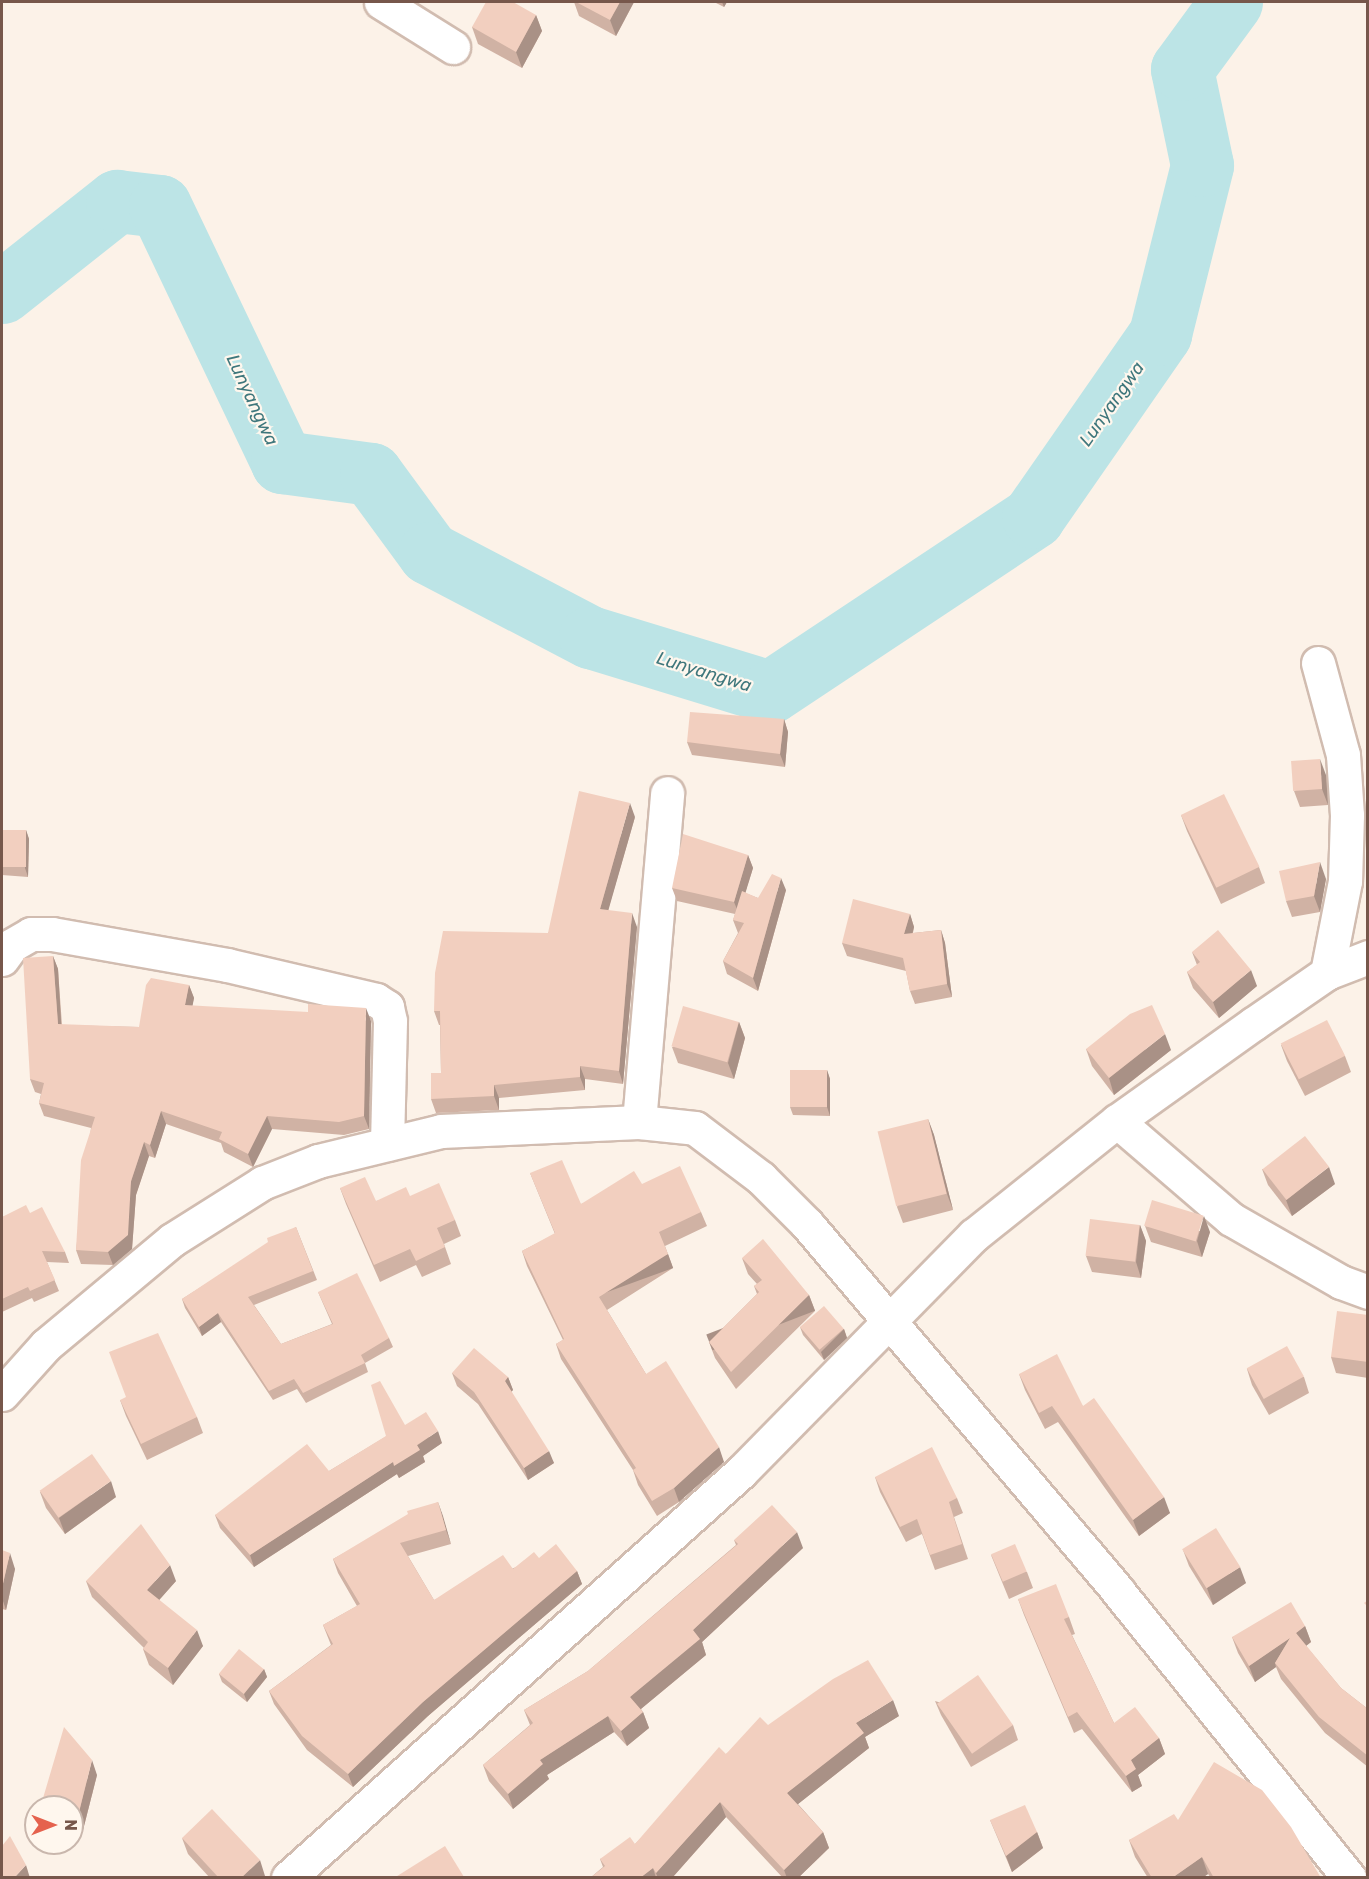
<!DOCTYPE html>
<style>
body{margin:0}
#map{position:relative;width:1369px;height:1879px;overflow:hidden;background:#fcf2e8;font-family:Rubik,sans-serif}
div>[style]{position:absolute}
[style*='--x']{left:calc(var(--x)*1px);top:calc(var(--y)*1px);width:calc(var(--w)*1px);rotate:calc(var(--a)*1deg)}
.river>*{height:63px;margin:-31.5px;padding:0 31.5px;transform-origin:31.5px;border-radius:31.5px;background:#bce4e6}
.roads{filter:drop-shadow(2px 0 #d1bcb0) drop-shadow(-2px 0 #d1bcb0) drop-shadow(0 2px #d1bcb0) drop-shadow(0 -2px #d1bcb0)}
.minor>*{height:33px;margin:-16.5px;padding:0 16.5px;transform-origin:16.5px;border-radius:16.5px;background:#fff}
.wall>*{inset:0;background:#d0b2a4}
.shaded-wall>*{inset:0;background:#a99186;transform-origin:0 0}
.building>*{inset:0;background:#f2cfbf;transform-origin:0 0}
span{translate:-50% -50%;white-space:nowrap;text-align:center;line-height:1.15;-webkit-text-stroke:4.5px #fff7ee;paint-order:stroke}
.water-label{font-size:18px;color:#3f777c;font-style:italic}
.frame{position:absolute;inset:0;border:3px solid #77574b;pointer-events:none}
.north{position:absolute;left:24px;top:1795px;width:60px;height:60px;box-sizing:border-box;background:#fff7ee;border:2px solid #c9b7ad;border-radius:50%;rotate:90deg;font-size:16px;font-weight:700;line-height:24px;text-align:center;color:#77574b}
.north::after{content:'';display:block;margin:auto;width:21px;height:27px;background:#e5624e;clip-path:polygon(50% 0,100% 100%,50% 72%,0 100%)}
</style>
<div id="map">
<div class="river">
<div style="--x:2;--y:292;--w:147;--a:-38.4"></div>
<div style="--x:117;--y:201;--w:43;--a:6.6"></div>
<div style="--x:160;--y:206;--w:284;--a:64.5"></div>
<div style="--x:282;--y:462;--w:90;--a:7.7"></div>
<div style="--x:371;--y:474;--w:98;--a:53.7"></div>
<div style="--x:429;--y:553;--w:182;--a:27.6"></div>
<div style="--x:590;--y:637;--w:188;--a:17"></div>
<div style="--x:770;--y:692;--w:316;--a:-33.6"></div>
<div style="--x:1033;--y:517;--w:223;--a:-55.2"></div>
<div style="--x:1160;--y:334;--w:174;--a:-76"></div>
<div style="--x:1202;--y:165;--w:98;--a:-101.8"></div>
<div style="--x:1182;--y:69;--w:83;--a:-53.8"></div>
</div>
<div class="roads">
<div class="minor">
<div style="--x:381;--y:2;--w:85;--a:32"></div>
<div style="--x:1318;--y:663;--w:95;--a:74.8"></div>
<div style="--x:1343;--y:755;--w:60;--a:86.2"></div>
<div style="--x:1347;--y:815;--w:66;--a:91.7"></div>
<div style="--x:1345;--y:881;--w:94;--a:101.1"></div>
<div style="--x:2;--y:959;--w:17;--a:-54"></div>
<div style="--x:12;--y:945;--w:22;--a:-30"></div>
<div style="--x:31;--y:934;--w:21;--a:0"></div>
<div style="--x:52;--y:934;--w:178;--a:10"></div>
<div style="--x:227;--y:965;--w:153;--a:13.2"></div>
<div style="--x:376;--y:1000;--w:13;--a:32"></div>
<div style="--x:387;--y:1007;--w:14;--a:78"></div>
<div style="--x:390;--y:1021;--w:123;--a:91.4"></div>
<div style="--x:1117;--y:1121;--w:150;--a:40.7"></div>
<div style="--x:1231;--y:1219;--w:127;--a:29.8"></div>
<div style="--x:1341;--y:1282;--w:29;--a:20"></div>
<div style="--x:639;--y:1122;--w:330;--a:-85.1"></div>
<div style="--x:2;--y:1394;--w:66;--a:-48.1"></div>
<div style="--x:46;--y:1345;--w:164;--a:-39.8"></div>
<div style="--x:172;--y:1240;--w:107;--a:-32.3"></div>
<div style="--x:262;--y:1183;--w:60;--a:-21.4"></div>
<div style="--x:318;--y:1161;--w:127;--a:-13.7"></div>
<div style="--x:441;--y:1131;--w:198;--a:-2.6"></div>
<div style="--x:639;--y:1122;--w:56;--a:6.1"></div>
<div style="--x:695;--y:1128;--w:83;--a:37.1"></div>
<div style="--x:761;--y:1178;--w:65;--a:45"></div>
<div style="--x:807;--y:1224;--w:480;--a:49.7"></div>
<div style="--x:1117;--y:1590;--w:370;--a:51.1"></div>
<div style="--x:288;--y:1878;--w:608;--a:-41.87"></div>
<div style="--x:741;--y:1472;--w:332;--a:-45.5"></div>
<div style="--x:974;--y:1235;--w:183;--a:-38.6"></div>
<div style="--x:1117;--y:1121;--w:167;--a:-35.5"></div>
<div style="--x:1253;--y:1024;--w:90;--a:-34.6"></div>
<div style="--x:1327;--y:973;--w:44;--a:-21.3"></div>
</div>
</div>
<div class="wall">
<div style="clip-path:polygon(574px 2px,634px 2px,616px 36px,579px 16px)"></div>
<div style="clip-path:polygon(714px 2px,727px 2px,724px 7px)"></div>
<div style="clip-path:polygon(536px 15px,542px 31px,522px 68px,478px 44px,472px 27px)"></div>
<div style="clip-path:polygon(784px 719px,788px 732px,785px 767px,692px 755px,687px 742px)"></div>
<div style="clip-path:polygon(1326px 775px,1328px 805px,1300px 807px,1294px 791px)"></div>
<div style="clip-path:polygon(1181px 815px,1259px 867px,1265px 883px,1221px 904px,1187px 831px)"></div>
<div style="clip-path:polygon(635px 817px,608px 910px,637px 927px,623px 1084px,585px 1079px,585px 1090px,499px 1098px,499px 1110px,436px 1113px,431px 1099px,441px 1073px,440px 1025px,439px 1025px,434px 1011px,548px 933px)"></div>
<div style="clip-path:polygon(2px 830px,26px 830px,29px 839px,28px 877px,2px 875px)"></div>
<div style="clip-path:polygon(748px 855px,753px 868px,745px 893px,758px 898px,786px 890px,758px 991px,727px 974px,723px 961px,738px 933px,733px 920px,735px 914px,677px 901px,672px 888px)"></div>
<div style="clip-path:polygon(1326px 879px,1320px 912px,1292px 917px,1286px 901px)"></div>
<div style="clip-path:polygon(910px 914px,914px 927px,913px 933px,941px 930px,945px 943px,952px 997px,915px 1004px,910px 991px,906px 971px,847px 956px,842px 943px)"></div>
<div style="clip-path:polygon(1192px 952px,1257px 986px,1219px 1018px,1193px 988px,1187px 972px,1197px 965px)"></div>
<div style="clip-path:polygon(53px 956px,58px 969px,62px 1025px,139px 1027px,189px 985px,194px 998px,192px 1006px,371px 1021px,369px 1129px,344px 1135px,272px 1129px,253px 1167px,224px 1152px,221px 1143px,166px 1124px,155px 1158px,149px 1156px,136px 1195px,132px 1249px,113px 1265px,81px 1264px,76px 1250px,91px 1128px,44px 1116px,39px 1103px,41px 1094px,35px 1092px,30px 1079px)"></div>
<div style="clip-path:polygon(739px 1022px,745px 1038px,734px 1079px,678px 1063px,672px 1047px)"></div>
<div style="clip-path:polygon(1281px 1045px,1345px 1056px,1351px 1072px,1305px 1096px,1287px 1061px)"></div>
<div style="clip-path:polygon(1086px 1049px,1171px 1050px,1114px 1095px,1092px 1066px)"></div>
<div style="clip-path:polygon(827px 1070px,830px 1079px,830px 1116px,793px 1115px,790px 1107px)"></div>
<div style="clip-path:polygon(928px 1119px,934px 1135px,953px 1210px,903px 1223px,897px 1207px)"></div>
<div style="clip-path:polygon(1262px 1169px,1335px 1184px,1292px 1216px,1268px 1185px)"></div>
<div style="clip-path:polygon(530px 1173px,581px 1204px,642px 1184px,701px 1212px,707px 1226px,665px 1246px,673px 1268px,607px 1310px,646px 1374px,724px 1462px,679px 1502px,657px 1516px,638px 1485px,633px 1470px,561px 1359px,556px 1344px,563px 1340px,527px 1266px,522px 1251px,555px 1234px)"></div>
<div style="clip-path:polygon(340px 1188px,376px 1201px,410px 1196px,455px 1220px,461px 1236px,444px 1244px,451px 1264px,422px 1277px,416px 1265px,380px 1282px,346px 1204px)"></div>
<div style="clip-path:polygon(30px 1213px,65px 1252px,69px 1263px,47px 1262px,59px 1291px,34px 1302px,32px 1298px,2px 1312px,2px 1217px)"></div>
<div style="clip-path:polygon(1140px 1225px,1146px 1241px,1141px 1278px,1092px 1272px,1086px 1256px)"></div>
<div style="clip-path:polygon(1145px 1226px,1210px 1232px,1202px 1257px,1151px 1242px)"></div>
<div style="clip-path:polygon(296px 1227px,317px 1280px,254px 1305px,281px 1344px,332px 1324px,318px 1292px,389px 1338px,393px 1347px,365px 1363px,368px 1372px,306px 1403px,297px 1389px,273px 1400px,221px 1322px,202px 1336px,185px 1308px,182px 1299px)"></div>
<div style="clip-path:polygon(742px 1258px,809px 1295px,815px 1311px,736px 1389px,715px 1358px,709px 1342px,757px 1294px,754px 1286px,757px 1284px,748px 1274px)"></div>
<div style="clip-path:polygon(1368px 1315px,1368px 1378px,1336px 1373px,1331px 1357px)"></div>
<div style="clip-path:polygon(800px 1327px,844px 1329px,847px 1338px,824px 1360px,803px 1335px)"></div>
<div style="clip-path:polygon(1247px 1369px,1304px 1377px,1309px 1393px,1269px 1415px,1252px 1385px)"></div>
<div style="clip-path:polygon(452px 1373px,508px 1377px,513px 1390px,511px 1392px,554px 1463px,528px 1480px,478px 1404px,457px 1386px)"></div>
<div style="clip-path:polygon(1019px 1374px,1083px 1406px,1170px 1513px,1139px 1536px,1058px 1422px,1045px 1429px,1025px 1390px)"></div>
<div style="clip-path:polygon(120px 1400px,197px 1417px,203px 1433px,147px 1460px,126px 1416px)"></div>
<div style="clip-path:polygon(405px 1425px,442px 1443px,423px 1456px,425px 1462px,399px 1478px,397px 1474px,254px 1567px,220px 1528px,215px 1515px,329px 1471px)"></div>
<div style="clip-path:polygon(875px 1477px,957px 1498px,963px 1513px,954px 1517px,968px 1559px,935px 1570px,922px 1534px,906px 1542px,880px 1492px)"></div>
<div style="clip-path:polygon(40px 1492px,116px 1497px,65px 1534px,46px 1508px)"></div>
<div style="clip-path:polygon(438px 1502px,451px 1544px,408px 1556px,434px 1600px,539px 1558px,577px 1571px,582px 1584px,428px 1716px,353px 1787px,307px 1750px,274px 1704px,269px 1691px,331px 1645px,323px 1625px,357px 1606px,338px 1573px,333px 1559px)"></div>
<div style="clip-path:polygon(734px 1540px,803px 1548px,702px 1642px,706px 1655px,641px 1709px,643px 1712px,649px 1728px,627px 1746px,614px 1732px,547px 1775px,549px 1779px,513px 1809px,489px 1781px,483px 1765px,530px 1725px,524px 1710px,588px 1671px,736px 1545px)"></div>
<div style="clip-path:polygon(2px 1550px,15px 1569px,6px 1610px,2px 1609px)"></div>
<div style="clip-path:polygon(1183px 1550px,1246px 1583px,1213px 1605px,1189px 1566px)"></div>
<div style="clip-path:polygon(991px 1555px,1027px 1572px,1033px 1588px,1009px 1599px)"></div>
<div style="clip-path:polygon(86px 1581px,176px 1581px,159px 1600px,203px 1646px,173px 1685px,149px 1665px,143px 1649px,144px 1648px,92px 1597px)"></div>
<div style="clip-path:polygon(1018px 1599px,1069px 1617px,1075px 1634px,1072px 1635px,1114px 1723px,1159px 1738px,1165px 1754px,1138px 1775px,1142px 1786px,1132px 1792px,1082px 1729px,1074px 1733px,1024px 1615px)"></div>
<div style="clip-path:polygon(1305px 1626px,1311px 1642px,1306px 1646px,1341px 1688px,1368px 1709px,1368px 1767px,1325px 1733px,1281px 1679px,1276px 1667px,1255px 1682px,1238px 1653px,1232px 1637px)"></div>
<div style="clip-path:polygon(264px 1669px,267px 1677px,247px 1702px,222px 1682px,219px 1674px)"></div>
<div style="clip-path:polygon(935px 1701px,1013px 1725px,1018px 1740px,971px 1767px,941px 1715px)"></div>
<div style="clip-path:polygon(899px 1716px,865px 1737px,869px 1748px,798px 1804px,823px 1832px,829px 1848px,798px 1878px,783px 1878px,726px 1817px,672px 1878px,590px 1878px,603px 1867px,600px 1859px,635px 1844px,726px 1754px,768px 1725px)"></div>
<div style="clip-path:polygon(97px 1775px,83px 1830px,72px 1827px,72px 1807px,42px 1807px,41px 1805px)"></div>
<div style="clip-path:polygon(990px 1820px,1037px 1832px,1043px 1848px,1012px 1872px)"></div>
<div style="clip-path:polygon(1178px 1820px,1321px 1878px,1211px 1878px,1208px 1874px,1202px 1878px,1148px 1878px,1135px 1857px,1129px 1840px)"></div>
<div style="clip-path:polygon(182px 1838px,265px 1876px,264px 1878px,210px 1878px,188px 1854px)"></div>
</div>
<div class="shaded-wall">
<div style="clip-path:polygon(620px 2px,634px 2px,616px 36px,610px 20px)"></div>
<div style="clip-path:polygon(722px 2px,727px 2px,724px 7px)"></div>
<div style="clip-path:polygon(536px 15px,542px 31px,522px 68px,516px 52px)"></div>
<div style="clip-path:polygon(784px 719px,788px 732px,785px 767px,780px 754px)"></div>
<div style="clip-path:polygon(1320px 759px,1326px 775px,1328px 805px,1322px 789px)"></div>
<div style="clip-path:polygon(630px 803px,635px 817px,605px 922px,600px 909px)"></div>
<div style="clip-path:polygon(26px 830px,29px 839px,28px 877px,25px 868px)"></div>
<div style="clip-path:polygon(748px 855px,753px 868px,739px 914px,734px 902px)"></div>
<div style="clip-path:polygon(1320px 862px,1326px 879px,1320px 912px,1314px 896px)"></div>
<div style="clip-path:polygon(781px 878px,786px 890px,758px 991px,753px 978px)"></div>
<div style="clip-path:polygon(632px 913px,637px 927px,623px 1084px,619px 1071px)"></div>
<div style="clip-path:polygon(910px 914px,914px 927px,909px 947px,904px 934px)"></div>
<div style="clip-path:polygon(941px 930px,945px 943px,952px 997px,947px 984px)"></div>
<div style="clip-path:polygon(53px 956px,58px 969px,62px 1038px,58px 1024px)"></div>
<div style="clip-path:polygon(1251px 970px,1257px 986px,1219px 1018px,1213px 1002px)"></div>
<div style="clip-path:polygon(189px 985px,194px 998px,190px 1019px,185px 1005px)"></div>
<div style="clip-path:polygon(366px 1008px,371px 1021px,369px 1129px,364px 1116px)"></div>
<div style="clip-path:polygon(739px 1022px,745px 1038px,734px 1079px,728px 1063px)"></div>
<div style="clip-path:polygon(1165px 1034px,1171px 1050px,1114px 1095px,1109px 1078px)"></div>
<div style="clip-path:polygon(580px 1066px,585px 1079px,585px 1090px,580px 1077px)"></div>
<div style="clip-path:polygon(827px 1070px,830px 1079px,830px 1116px,827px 1107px)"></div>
<div style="clip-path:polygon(494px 1085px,499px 1098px,499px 1110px,494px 1096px)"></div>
<div style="clip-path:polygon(161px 1111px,166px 1124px,155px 1158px,150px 1145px)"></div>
<div style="clip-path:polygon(267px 1116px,272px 1129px,253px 1167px,248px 1154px)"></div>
<div style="clip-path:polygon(928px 1119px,934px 1135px,953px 1210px,947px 1194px)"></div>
<div style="clip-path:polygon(144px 1142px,149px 1156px,136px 1195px,132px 1249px,113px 1265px,108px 1252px)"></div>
<div style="clip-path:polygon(1329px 1167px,1335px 1184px,1292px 1216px,1286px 1200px)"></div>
<div style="clip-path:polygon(1204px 1216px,1210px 1232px,1202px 1257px,1197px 1241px)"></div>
<div style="clip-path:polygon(1140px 1225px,1146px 1241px,1141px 1278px,1136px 1262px)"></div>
<div style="left:668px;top:1254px;width:15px;height:81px;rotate:70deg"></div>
<div style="left:809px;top:1295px;width:17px;height:110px;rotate:69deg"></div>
<div style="clip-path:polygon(218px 1313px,221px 1322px,202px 1336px,199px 1327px)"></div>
<div style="clip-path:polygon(844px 1329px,847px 1338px,824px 1360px,821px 1352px)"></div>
<div style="clip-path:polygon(508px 1377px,513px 1390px,509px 1394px,505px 1381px)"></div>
<div style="clip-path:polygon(438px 1431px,442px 1443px,423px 1456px,425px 1462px,399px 1478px,397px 1474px,254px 1567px,250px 1555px,393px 1462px)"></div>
<div style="clip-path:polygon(719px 1447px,724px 1462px,679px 1502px,674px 1488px)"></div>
<div style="clip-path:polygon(549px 1451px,554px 1463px,528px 1480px,524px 1468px)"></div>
<div style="clip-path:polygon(111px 1481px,116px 1497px,65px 1534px,59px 1518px)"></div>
<div style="clip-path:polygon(1164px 1497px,1170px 1513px,1139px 1536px,1133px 1520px)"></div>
<div style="clip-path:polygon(438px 1502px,443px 1516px,451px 1544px,446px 1530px)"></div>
<div style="clip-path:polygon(797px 1532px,803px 1548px,702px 1642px,706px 1655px,636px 1713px,630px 1697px,693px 1630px)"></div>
<div style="clip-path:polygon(10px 1553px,15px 1569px,6px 1610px,2px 1598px,2px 1588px)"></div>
<div style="clip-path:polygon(170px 1565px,176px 1581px,153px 1607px,147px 1590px)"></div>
<div style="clip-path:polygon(1240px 1567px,1246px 1583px,1213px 1605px,1207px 1588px)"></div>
<div style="clip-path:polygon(577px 1571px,582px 1584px,428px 1716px,353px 1787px,348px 1774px,423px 1702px)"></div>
<div style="clip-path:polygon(1305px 1626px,1311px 1642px,1302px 1649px,1296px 1633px)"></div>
<div style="clip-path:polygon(197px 1630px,203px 1646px,173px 1685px,168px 1668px)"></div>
<div style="clip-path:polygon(1290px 1638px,1275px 1663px,1276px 1667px,1255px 1682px,1249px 1666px)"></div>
<div style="clip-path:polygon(264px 1669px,267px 1677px,247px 1702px,244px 1694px)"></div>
<div style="clip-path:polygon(893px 1700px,899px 1716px,865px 1737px,869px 1748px,793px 1808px,787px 1793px,856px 1723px)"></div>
<div style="clip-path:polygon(643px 1712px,649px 1728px,627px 1746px,621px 1731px)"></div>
<div style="clip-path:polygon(608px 1716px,614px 1732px,547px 1775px,549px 1779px,513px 1809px,508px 1794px,540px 1760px)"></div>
<div style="clip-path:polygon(1159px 1738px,1165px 1754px,1138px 1775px,1142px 1786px,1132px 1792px,1126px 1776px,1131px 1760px)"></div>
<div style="clip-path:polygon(92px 1760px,97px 1775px,83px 1830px,78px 1816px)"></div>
<div style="clip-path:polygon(720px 1802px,726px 1817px,672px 1878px,658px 1878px,656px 1873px)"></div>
<div style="clip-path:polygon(823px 1832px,829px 1848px,798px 1878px,787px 1878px,784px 1870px)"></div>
<div style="clip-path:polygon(1037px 1832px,1043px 1848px,1012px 1872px,1006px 1856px)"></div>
<div style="clip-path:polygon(1202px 1857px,1208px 1874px,1202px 1878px,1172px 1878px)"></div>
<div style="clip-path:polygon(260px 1860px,265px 1876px,264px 1878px,241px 1878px)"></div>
<div style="clip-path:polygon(26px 1865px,30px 1878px,14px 1878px)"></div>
<div style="clip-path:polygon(653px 1868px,656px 1878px,640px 1878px)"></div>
</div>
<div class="building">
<div style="clip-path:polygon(486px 2px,513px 2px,536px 15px,516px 52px,472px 27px)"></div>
<div style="clip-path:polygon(576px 2px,620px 2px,610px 20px)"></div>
<div style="clip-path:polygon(690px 712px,784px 719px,780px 754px,687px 742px)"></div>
<div style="left:1320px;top:759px;width:30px;height:29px;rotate:86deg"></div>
<div style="clip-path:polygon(579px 791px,630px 803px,600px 909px,632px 913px,619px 1071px,580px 1066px,580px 1077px,494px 1085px,494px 1096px,431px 1099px,431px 1073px,441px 1073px,440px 1011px,434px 1011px,435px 973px,443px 931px,548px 933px)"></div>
<div style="left:1224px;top:794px;width:81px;height:48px;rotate:64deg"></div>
<div style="left:2px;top:830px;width:24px;height:37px"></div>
<div style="clip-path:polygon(683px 834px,748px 855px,734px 902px,672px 888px)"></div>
<div style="clip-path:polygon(1320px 862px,1314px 896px,1286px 901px,1279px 871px)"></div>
<div style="clip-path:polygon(772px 874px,781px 878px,753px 978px,723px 961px,744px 923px,733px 920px,742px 891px,758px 898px)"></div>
<div style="clip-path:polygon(853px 899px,910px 914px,904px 934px,941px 930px,947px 984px,910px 991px,903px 958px,842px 943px)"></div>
<div style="clip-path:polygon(1218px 930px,1251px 970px,1213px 1002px,1187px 972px,1200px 962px,1192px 952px)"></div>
<div style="clip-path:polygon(53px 956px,58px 1024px,139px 1027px,146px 985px,151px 978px,189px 985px,185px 1005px,308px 1012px,308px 1004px,366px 1008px,364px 1116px,339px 1122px,267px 1116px,248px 1154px,219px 1139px,222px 1132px,161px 1111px,150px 1145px,144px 1142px,131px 1181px,128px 1235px,108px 1252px,76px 1250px,81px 1160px,95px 1117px,39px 1103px,44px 1083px,30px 1079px,23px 958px)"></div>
<div style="clip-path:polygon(1152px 1005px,1165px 1034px,1109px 1078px,1086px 1049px,1130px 1014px)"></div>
<div style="left:683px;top:1006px;width:58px;height:42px;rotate:16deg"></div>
<div style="left:1327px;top:1020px;width:40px;height:52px;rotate:63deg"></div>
<div style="left:790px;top:1070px;width:37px;height:37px"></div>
<div style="left:928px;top:1119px;width:77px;height:52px;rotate:76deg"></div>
<div style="left:1305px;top:1136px;width:39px;height:54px;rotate:52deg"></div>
<div style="clip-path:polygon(562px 1160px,581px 1204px,634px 1171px,642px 1184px,680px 1166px,701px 1212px,659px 1232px,668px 1254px,599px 1297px,646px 1374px,666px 1361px,719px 1447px,674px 1488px,652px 1501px,633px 1470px,636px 1468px,556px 1344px,564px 1339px,522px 1251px,555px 1233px,530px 1173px)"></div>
<div style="clip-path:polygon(365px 1177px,376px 1201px,406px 1187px,410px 1196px,439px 1183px,455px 1220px,437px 1228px,445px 1247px,416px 1261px,410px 1249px,374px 1265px,340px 1188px)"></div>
<div style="left:1152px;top:1200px;width:54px;height:27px;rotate:17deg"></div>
<div style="clip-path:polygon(26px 1205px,30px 1213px,42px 1207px,65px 1252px,42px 1251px,55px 1280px,30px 1291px,28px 1287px,2px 1299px,2px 1217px)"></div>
<div style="left:1090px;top:1219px;width:50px;height:37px;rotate:7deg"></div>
<div style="clip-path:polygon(296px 1227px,313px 1271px,248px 1297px,281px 1344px,333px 1324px,318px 1292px,357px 1273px,389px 1338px,361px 1355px,365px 1363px,303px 1393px,294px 1379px,269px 1391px,218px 1313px,199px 1327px,182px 1299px,268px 1242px,267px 1238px)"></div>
<div style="clip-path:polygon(763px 1239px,809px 1295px,731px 1372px,709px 1342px,759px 1292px,754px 1286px,762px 1280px,742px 1258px)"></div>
<div style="left:824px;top:1306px;width:30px;height:32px;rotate:49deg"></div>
<div style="clip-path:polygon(1337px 1311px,1368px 1315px,1368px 1362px,1331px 1357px)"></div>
<div style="clip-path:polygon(158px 1333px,197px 1417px,141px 1444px,120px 1400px,126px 1397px,109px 1352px)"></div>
<div style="left:1287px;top:1346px;width:35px;height:46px;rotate:61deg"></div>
<div style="clip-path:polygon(474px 1348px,508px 1377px,505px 1381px,549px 1451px,524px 1468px,474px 1392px,452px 1373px)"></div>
<div style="clip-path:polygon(1057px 1354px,1083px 1406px,1094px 1398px,1164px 1497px,1133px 1520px,1052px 1406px,1039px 1413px,1019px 1374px)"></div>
<div style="clip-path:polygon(380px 1381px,405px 1425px,426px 1412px,438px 1431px,417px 1445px,420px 1450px,394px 1466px,393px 1462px,250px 1555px,215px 1515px,307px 1444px,329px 1471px,386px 1436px,371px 1385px)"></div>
<div style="clip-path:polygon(932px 1447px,957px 1498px,949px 1502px,962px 1544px,930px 1555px,917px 1519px,900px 1527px,875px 1477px)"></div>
<div style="left:92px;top:1454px;width:33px;height:64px;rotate:55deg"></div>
<div style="clip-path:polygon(438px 1502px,446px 1530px,400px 1543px,434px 1600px,503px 1555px,513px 1569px,534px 1552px,539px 1558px,556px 1544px,577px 1571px,423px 1702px,348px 1774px,302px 1736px,269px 1691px,333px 1644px,323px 1625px,360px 1604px,333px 1559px,408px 1514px,407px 1511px)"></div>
<div style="clip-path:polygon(772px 1505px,797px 1532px,693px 1630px,700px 1639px,630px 1697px,643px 1712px,621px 1731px,608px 1716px,540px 1760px,543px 1764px,508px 1794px,483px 1765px,533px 1723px,524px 1710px,588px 1671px,738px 1544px,734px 1540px)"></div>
<div style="clip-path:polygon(141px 1524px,170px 1565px,147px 1590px,197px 1630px,168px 1668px,143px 1649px,148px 1642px,86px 1581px)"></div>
<div style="left:1216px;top:1528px;width:46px;height:40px;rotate:58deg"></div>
<div style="left:1015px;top:1544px;width:30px;height:26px;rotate:67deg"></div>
<div style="clip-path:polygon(2px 1550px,10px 1553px,2px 1588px)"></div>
<div style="clip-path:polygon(1056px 1584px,1069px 1617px,1064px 1619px,1114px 1723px,1135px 1707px,1159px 1738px,1131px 1760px,1136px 1769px,1126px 1776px,1077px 1712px,1068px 1717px,1018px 1599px)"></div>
<div style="clip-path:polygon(1368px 1600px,1368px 1607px,1364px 1603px)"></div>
<div style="clip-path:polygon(1291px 1602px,1305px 1626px,1296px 1633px,1341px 1688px,1368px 1709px,1368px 1756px,1319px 1717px,1275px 1663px,1290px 1638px,1249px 1666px,1232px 1637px)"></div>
<div style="left:239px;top:1649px;width:32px;height:32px;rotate:39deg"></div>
<div style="clip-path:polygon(868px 1660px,893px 1700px,856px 1723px,864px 1733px,787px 1793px,823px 1832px,784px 1870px,720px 1802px,656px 1873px,653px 1868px,640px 1878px,590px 1878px,605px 1866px,600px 1859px,630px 1837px,635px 1844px,719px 1747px,726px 1754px,760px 1717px,768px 1725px,833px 1679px)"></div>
<div style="left:978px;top:1675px;width:61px;height:50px;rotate:55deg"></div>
<div style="clip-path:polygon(64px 1727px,92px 1760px,78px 1816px,72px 1814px,72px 1807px,48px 1807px,41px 1805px)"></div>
<div style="clip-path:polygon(1214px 1762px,1262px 1790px,1291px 1827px,1321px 1878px,1214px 1878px,1202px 1857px,1172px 1878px,1152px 1878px,1129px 1840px,1174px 1814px,1178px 1820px)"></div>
<div style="clip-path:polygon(1025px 1805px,1037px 1832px,1006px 1856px,990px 1820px)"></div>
<div style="clip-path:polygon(212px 1809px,260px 1860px,241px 1878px,219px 1878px,182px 1838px)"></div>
<div style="clip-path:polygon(10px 1836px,26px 1865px,14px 1878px,2px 1878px,2px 1846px)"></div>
<div style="clip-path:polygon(445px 1846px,464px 1877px,462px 1878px,394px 1878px)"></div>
</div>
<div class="water-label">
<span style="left:252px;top:400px;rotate:65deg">Lunyangwa</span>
<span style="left:1112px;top:404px;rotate:-55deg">Lunyangwa</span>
<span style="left:704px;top:672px;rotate:17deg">Lunyangwa</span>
</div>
<div class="frame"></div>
<div class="north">N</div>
</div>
